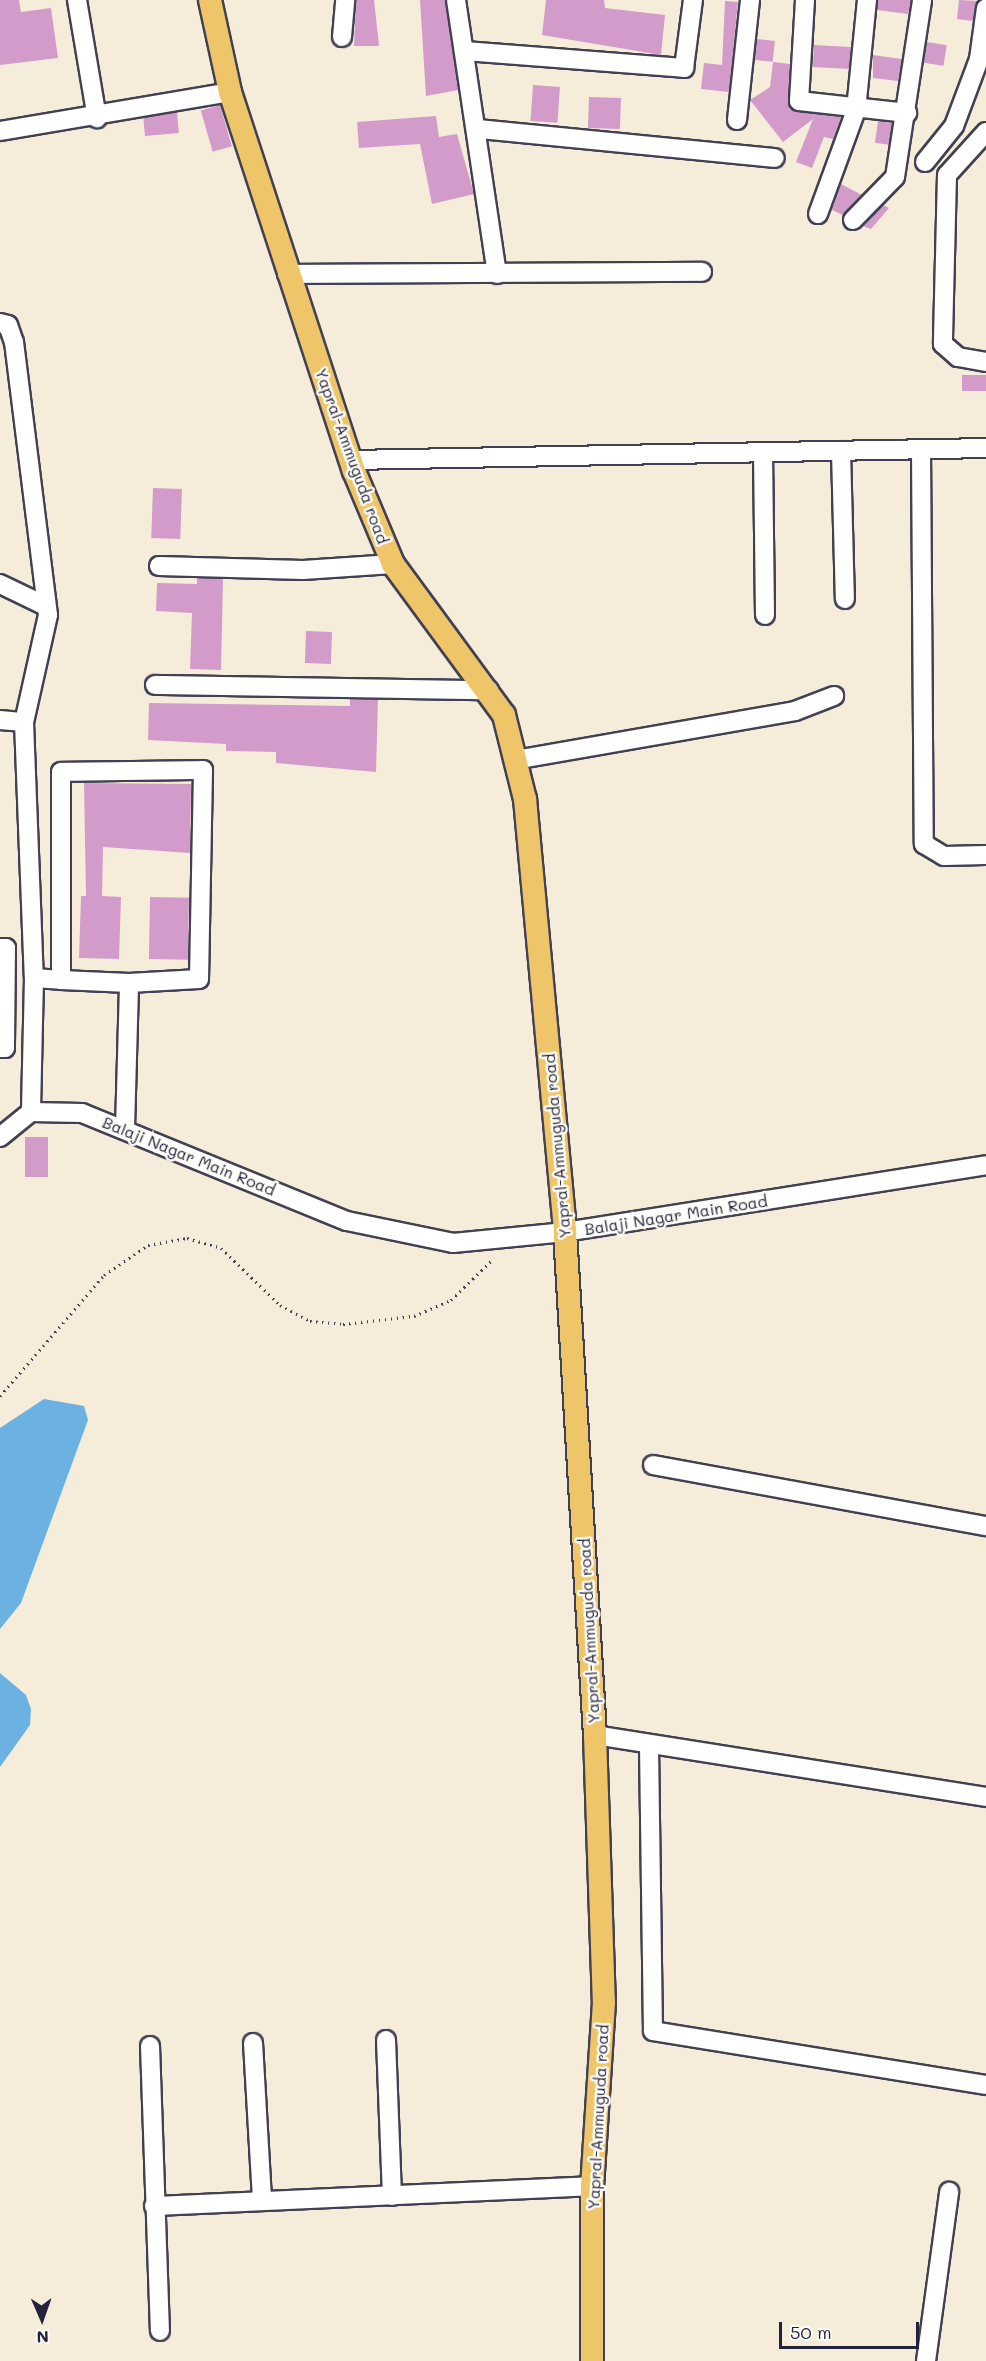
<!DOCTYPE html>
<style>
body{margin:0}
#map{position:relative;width:986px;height:2361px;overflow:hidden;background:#f5edda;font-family:Mali,sans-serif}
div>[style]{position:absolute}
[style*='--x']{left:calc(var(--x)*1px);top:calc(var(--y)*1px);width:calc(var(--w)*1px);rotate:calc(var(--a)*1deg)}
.water>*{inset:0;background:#6bb2e2}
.building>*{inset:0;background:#d39bca;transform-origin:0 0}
.path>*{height:3px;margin-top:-1.5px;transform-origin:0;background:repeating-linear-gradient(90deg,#424053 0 1.5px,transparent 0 6px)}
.roads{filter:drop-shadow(2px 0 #424053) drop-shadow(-2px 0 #424053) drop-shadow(0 2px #424053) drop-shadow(0 -2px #424053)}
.minor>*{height:18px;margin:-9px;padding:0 9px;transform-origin:9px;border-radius:9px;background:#fff}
.major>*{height:22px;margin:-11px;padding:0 11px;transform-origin:11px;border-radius:11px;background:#eec569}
span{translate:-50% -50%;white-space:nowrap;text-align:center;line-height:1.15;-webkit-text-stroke:5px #fdfcf7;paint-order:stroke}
.street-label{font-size:16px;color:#22223b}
.north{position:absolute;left:12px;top:2289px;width:60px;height:60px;-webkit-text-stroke:4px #fdfcf7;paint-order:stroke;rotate:178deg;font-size:16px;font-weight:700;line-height:24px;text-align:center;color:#22223b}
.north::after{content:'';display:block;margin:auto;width:21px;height:27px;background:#22223b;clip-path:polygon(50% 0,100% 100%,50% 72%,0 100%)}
.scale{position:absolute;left:779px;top:2322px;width:140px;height:27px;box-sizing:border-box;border:3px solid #22223b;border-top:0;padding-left:8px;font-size:18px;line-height:21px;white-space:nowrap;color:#22223b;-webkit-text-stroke:4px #fdfcf7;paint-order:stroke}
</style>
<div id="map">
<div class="water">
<div style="clip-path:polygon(44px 1399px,84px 1406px,88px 1420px,21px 1603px,0 1629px,0 1428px)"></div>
<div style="clip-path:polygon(0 1673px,26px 1695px,31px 1709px,30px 1725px,0 1767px)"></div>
</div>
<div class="building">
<div style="clip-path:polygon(0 0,19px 0,21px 12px,51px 8px,58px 58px,0 65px)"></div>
<div style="clip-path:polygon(356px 0,374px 0,379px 46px,354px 46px)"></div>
<div style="clip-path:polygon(420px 0,445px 0,458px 90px,426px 96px)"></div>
<div style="clip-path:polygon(546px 0,604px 0,605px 8px,665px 15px,661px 55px,542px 35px)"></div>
<div style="clip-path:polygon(878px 0,911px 0,908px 14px,877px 10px)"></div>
<div style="clip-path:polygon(959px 0,978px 1px,973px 21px,957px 19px)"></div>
<div style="clip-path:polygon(725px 1px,738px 2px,729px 92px,701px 89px,704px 63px,722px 65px)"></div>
<div style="left:757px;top:39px;width:18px;height:21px;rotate:6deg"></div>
<div style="left:927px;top:42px;width:20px;height:21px;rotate:9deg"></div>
<div style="left:814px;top:45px;width:37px;height:22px;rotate:3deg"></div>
<div style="clip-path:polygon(873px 55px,902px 59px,898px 81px,873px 78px)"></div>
<div style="clip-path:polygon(773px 62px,790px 64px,789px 109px,841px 117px,833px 139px,824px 137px,812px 168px,796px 162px,813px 119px,783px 142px,750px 100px,770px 87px)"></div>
<div style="left:533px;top:85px;width:27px;height:36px;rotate:4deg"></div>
<div style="left:589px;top:97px;width:32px;height:31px;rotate:2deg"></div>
<div style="left:220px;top:105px;width:43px;height:20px;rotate:74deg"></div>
<div style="left:177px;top:112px;width:21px;height:34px;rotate:85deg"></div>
<div style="clip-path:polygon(436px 116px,439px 137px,457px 134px,474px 194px,432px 204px,420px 144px,359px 148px,357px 122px)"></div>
<div style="left:878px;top:121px;width:14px;height:22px;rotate:8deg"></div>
<div style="clip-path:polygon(841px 184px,862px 195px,843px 215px,832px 210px)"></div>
<div style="clip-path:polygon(883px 205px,889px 208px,871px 229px,863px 226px)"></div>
<div style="left:962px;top:375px;width:24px;height:16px"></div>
<div style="left:153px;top:488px;width:29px;height:50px;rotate:2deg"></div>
<div style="clip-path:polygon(197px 578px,223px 579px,221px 670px,190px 669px,192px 613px,156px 611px,157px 583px,197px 584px)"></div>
<div style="left:306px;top:631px;width:26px;height:32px;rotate:2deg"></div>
<div style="clip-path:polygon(350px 699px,378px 700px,376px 772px,276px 763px,276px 752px,226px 751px,226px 744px,148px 740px,149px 703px,350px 706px)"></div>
<div style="clip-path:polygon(84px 783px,191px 784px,190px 853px,103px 847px,102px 896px,121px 897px,119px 959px,79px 958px,81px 896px,86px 896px)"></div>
<div style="left:150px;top:897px;width:39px;height:62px;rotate:1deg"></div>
<div style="left:25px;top:1137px;width:23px;height:40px"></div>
</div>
<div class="path">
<div style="--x:0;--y:1396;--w:160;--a:-49.3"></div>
<div style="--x:104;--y:1275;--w:53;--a:-34.3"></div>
<div style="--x:148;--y:1245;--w:40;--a:-10"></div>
<div style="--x:187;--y:1238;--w:35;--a:16"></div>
<div style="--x:221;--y:1248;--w:82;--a:44"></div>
<div style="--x:280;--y:1305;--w:34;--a:28"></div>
<div style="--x:310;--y:1321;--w:33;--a:5"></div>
<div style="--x:343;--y:1324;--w:71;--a:-6.4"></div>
<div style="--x:414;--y:1316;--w:40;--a:-23.4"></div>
<div style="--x:451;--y:1300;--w:60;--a:-44.3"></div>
</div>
<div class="roads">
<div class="minor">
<div style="--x:77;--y:0;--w:120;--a:80.4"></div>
<div style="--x:456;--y:0;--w:277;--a:81.5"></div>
<div style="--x:805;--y:0;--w:101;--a:93.4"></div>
<div style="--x:799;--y:101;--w:109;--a:6.3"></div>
<div style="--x:342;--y:37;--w:37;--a:-85"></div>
<div style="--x:464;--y:51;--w:221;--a:4.4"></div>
<div style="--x:684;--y:68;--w:69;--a:-82.5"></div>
<div style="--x:737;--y:120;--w:121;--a:-83.8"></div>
<div style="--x:479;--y:129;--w:297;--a:5.6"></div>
<div style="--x:0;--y:131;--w:233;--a:-9.6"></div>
<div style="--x:986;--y:132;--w:58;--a:132.2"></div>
<div style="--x:947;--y:175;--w:169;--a:91.4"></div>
<div style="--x:943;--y:344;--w:20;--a:41"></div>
<div style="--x:958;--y:357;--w:28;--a:10"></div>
<div style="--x:925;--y:162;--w:46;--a:-51.1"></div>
<div style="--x:954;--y:126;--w:72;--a:-69.5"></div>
<div style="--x:979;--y:59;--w:51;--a:-82.2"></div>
<div style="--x:818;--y:214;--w:111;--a:-69.9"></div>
<div style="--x:856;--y:110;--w:111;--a:-84.3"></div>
<div style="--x:853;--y:220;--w:60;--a:-45.7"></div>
<div style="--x:895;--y:177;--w:179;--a:-81.3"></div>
<div style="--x:287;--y:274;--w:415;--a:-0.3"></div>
<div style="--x:0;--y:323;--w:8;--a:14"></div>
<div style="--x:8;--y:325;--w:18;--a:71"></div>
<div style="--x:14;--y:342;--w:275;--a:82.9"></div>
<div style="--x:48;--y:615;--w:110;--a:102.6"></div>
<div style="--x:24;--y:722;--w:256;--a:87.8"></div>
<div style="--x:34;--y:978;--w:134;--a:91.3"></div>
<div style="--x:921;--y:449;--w:395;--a:89.6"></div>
<div style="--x:924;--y:844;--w:23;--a:31"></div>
<div style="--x:944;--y:856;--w:42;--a:-1.4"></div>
<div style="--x:841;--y:451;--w:148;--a:88.5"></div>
<div style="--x:763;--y:452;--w:163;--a:89.3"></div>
<div style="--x:351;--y:460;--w:635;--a:-1.08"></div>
<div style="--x:159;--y:566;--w:144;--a:1.6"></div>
<div style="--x:303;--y:570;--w:90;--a:-3.8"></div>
<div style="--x:0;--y:584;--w:51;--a:25.6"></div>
<div style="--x:155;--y:685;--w:334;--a:0.9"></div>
<div style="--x:0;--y:720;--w:24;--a:5"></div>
<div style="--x:515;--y:760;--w:284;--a:-9.9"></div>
<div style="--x:795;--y:711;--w:42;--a:-21"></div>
<div style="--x:0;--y:948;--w:6;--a:0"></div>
<div style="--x:6;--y:948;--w:100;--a:90.6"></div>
<div style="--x:5;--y:1048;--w:5;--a:180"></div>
<div style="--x:34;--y:978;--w:27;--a:4"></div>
<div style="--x:61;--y:980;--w:68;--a:2.5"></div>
<div style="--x:129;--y:983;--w:70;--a:-3.3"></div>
<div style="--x:199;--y:979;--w:209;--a:-88.9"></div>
<div style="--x:203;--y:770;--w:142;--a:179.2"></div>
<div style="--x:61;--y:772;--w:208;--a:90"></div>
<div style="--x:125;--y:1129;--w:146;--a:-88.4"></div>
<div style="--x:0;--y:1137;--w:40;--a:-39"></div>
<div style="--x:31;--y:1112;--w:51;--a:1.1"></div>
<div style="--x:82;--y:1113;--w:286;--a:22.2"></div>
<div style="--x:347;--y:1221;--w:108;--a:11.7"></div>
<div style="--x:453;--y:1243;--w:113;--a:-5.6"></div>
<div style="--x:565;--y:1232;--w:426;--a:-9"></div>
<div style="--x:653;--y:1465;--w:339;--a:10.4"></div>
<div style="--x:595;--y:1735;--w:396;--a:9"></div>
<div style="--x:649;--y:1746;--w:285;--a:89.2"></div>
<div style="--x:653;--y:2031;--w:337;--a:9.2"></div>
<div style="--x:386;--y:2040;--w:156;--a:87.8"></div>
<div style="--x:253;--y:2043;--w:158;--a:86.7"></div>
<div style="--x:150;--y:2046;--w:285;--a:88"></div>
<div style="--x:154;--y:2206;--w:438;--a:-2.6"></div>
<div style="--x:926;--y:2361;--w:171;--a:-82.2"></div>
</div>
<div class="major">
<div style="--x:210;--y:0;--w:94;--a:77.7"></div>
<div style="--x:230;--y:92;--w:399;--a:71.9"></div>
<div style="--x:354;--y:471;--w:101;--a:67.2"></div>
<div style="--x:393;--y:564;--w:187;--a:53.7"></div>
<div style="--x:504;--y:715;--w:87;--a:76"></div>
<div style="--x:525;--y:799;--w:435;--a:84.7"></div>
<div style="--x:565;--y:1232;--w:504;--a:86.59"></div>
<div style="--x:595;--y:1735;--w:267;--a:88.1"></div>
<div style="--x:604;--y:2002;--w:184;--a:93.7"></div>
<div style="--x:592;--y:2186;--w:175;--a:90"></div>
</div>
</div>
<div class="street-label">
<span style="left:352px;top:456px;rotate:70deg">Yapral-Ammuguda road</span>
<span style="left:557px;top:1146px;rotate:-95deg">Yapral-Ammuguda road</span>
<span style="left:189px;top:1156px;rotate:22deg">Balaji Nagar Main Road</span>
<span style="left:676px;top:1215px;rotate:-9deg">Balaji Nagar Main Road</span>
<span style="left:589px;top:1631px;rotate:-93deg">Yapral-Ammuguda road</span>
<span style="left:598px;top:2117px;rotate:-87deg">Yapral-Ammuguda road</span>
</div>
<div class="north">N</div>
<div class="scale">50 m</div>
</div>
